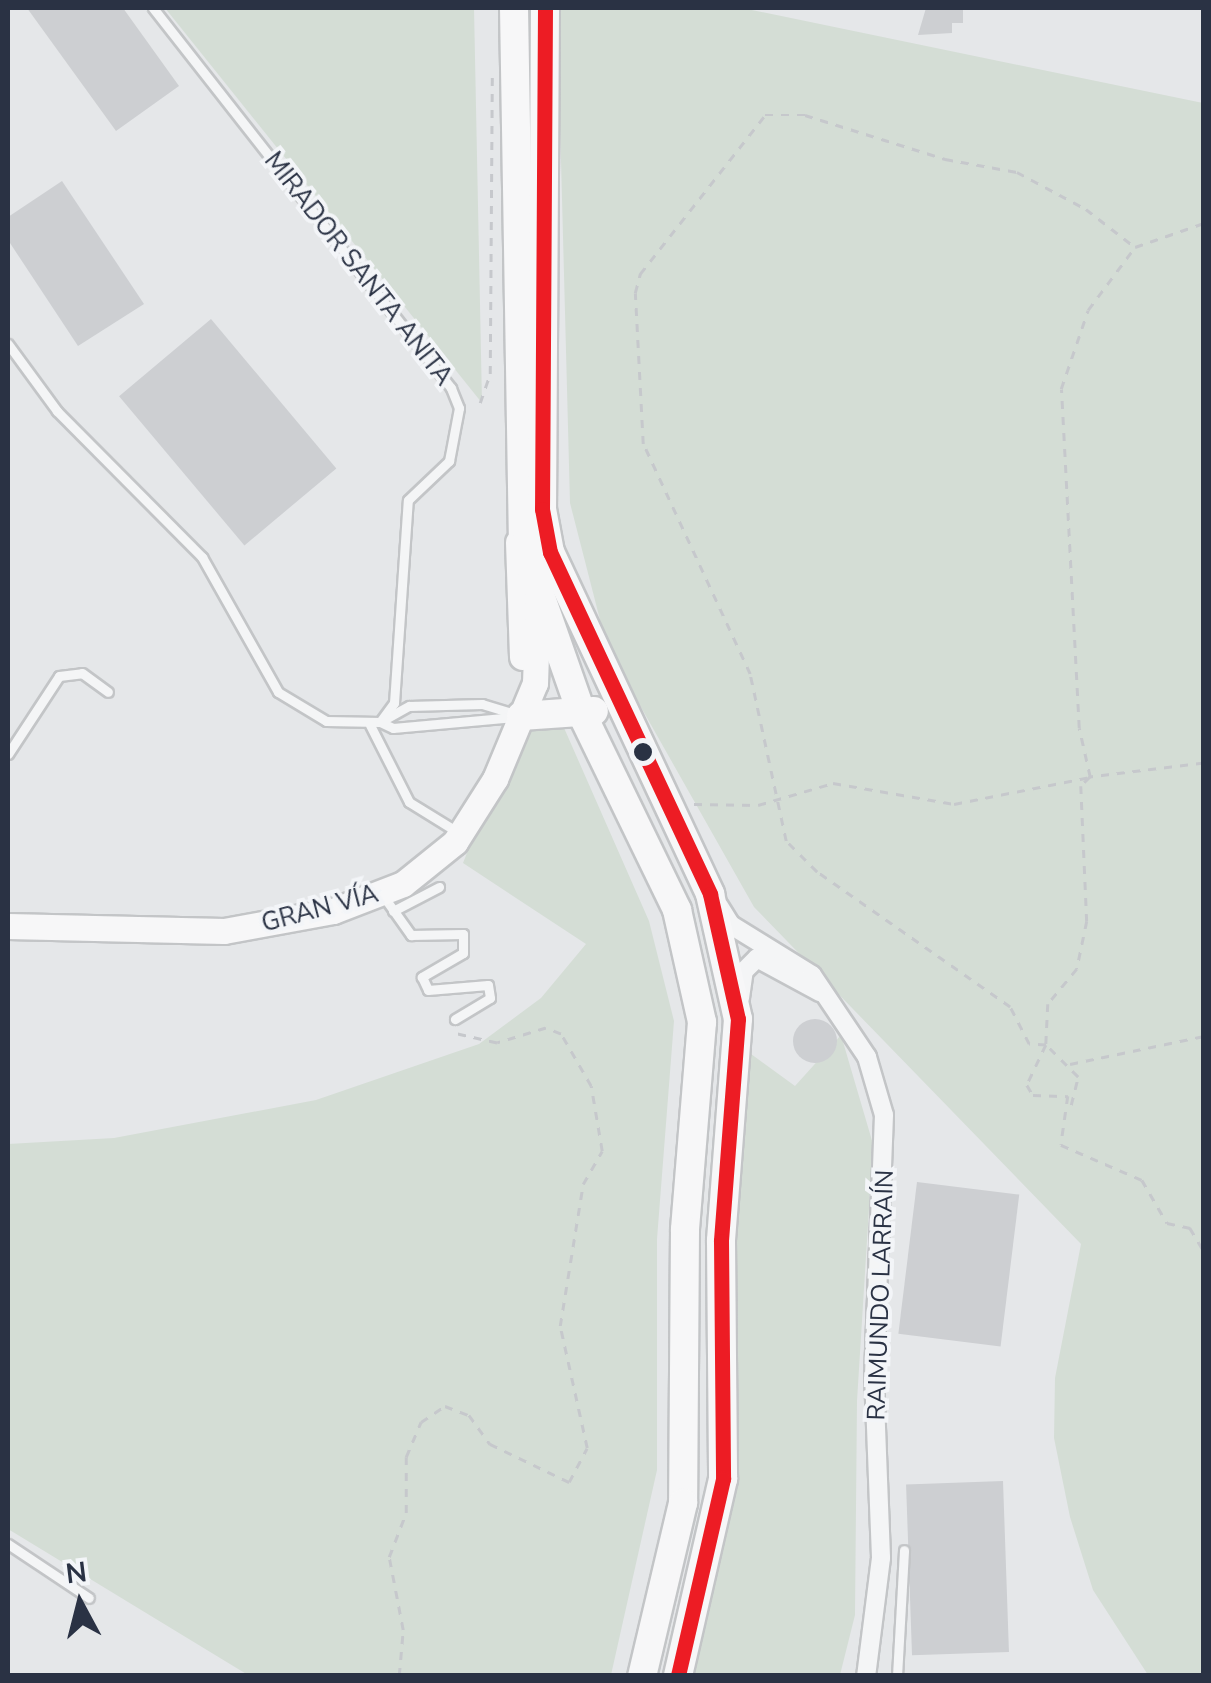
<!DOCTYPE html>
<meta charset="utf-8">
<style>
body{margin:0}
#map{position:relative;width:1211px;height:1683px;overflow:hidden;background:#e5e7e9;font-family:"Nunito Sans",sans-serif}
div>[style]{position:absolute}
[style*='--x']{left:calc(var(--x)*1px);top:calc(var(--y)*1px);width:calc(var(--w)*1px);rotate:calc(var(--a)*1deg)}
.green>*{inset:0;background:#d4ddd5}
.building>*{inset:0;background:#cdcfd2;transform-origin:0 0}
.round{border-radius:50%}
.path>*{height:2.5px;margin-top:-1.25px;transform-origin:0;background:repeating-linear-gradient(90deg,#c6c8cc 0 8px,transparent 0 16px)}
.roads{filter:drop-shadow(2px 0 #c3c5c7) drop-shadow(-2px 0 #c3c5c7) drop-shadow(0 2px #c3c5c7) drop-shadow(0 -2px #c3c5c7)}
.lane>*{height:9px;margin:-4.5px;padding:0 4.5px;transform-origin:4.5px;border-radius:4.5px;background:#f4f5f6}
.street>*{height:18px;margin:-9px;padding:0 9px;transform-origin:9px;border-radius:9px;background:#f4f5f6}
.secondary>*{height:25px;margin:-12.5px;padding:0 12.5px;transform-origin:12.5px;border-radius:12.5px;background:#f7f7f8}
.primary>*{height:28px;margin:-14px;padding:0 14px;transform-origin:14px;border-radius:14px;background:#f7f7f8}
.bus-1>*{height:15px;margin:-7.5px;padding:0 7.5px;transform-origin:7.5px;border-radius:7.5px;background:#ed1c24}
.dots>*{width:28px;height:28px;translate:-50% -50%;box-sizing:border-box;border:5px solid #f3f5f8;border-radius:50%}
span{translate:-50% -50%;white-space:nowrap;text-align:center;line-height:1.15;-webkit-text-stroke:8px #f3f5f8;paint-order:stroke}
.street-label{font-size:25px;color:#2a3244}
.frame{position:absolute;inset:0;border:10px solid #2a3244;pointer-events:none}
.north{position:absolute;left:30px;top:1553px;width:100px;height:100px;-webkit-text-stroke:8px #f3f5f8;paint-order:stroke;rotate:353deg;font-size:28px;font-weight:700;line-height:40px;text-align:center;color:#2a3244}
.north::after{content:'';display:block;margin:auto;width:35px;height:45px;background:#2a3244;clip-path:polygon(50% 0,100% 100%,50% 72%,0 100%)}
</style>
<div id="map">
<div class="green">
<div style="clip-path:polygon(165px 8px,474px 8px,482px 403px)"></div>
<div style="clip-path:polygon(557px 8px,742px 8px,1203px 103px,1203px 1675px,1148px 1675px,1093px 1590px,1070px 1517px,1054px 1438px,1055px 1378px,1081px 1244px,754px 907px,607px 647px,570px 503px)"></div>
<div style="clip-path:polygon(520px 721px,561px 721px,649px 921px,674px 1021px,657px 1239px,657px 1470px,611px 1675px,248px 1675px,8px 1529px,8px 1144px,114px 1138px,316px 1100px,479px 1044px,541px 998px,586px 944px,463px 863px)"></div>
<div style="clip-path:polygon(841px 1035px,873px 1144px,857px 1401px,855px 1615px,840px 1675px,691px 1676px,734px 1480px,735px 1242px,751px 1054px,795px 1086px)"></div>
</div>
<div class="building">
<div style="clip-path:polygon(27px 8px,123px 8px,179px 86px,116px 131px)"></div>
<div style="clip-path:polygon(926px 8px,963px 10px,963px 23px,952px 23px,952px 33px,918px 35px)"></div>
<div style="clip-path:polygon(62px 181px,144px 304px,78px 346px,8px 240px,8px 217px)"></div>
<div style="left:211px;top:319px;width:195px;height:120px;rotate:50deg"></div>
<div class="round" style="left:793px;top:1019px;width:44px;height:44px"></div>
<div style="left:917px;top:1182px;width:103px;height:153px;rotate:7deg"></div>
<div style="left:1003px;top:1481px;width:171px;height:97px;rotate:88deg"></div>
</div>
<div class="path">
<div style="--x:480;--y:403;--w:31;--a:-71"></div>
<div style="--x:490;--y:374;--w:303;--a:-89.6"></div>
<div style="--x:1204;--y:763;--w:115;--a:173"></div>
<div style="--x:1090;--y:777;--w:13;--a:135"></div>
<div style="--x:1081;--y:786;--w:135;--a:87.5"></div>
<div style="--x:1087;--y:921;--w:49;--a:101.8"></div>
<div style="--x:1077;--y:969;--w:45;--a:129.6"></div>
<div style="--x:1048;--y:1004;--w:41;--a:92.8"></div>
<div style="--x:1046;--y:1045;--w:44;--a:115.4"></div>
<div style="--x:1027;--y:1085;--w:12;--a:59"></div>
<div style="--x:1033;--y:1095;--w:35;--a:2"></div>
<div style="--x:1068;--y:1096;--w:49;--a:98.1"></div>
<div style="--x:1061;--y:1145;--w:88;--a:23.4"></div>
<div style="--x:1142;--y:1180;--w:50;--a:59.8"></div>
<div style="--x:1167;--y:1223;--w:24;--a:12"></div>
<div style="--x:1190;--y:1228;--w:27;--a:59"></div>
<div style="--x:694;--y:804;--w:64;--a:0.9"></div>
<div style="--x:758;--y:805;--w:78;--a:-16.3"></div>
<div style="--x:833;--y:783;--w:123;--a:9.8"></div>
<div style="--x:954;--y:804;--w:139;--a:-11.2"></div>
<div style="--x:1090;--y:777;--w:50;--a:-102.7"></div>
<div style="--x:1079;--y:728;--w:339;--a:-93"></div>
<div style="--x:1061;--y:389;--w:83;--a:-71.1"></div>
<div style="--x:1088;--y:310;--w:79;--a:-53.3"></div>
<div style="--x:1135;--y:247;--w:73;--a:-19.2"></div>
<div style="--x:1070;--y:1064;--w:137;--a:-11.8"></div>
<div style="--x:1071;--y:1105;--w:29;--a:-76"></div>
<div style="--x:1078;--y:1077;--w:45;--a:-135"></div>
<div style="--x:1046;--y:1045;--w:17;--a:-177"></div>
<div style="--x:1029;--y:1044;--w:42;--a:-117.2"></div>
<div style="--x:1010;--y:1007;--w:236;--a:-145"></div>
<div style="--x:817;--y:872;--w:44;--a:-135"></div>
<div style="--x:786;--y:841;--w:171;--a:-102.2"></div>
<div style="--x:750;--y:674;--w:254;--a:-114.9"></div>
<div style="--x:643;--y:444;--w:151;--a:-93"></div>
<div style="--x:635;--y:293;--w:20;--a:-75"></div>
<div style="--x:640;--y:274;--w:202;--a:-51.8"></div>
<div style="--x:765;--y:115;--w:40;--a:0"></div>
<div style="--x:805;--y:115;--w:147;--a:17.4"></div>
<div style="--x:945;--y:159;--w:73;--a:10.2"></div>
<div style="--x:1017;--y:172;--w:78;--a:28.2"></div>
<div style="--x:1086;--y:209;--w:62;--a:37.8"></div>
<div style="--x:399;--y:1676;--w:46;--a:-85"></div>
<div style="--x:403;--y:1630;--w:74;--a:-100.9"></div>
<div style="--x:389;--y:1557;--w:47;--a:-68.9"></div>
<div style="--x:406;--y:1513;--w:56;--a:-90"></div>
<div style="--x:406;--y:1457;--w:38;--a:-67"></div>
<div style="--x:421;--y:1422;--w:29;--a:-34"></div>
<div style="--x:445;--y:1406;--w:26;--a:21"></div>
<div style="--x:469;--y:1415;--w:36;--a:54"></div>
<div style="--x:490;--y:1444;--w:88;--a:25.7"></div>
<div style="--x:569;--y:1482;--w:38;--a:-62"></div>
<div style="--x:587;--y:1448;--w:125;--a:-102.5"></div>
<div style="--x:560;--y:1326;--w:144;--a:-80.8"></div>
<div style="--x:583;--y:1184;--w:38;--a:-60"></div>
<div style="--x:602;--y:1151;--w:66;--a:-99.6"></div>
<div style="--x:591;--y:1086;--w:60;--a:-120"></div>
<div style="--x:561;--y:1034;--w:16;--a:-158"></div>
<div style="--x:546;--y:1028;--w:51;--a:163"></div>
<div style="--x:497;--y:1043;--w:45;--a:-167.2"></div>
</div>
<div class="roads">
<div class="lane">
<div style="--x:8;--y:344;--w:83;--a:53.8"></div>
<div style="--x:57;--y:411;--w:206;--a:45.2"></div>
<div style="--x:202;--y:557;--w:155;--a:60.6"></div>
<div style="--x:278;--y:692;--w:56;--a:31.1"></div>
<div style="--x:326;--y:721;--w:54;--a:1.1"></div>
<div style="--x:380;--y:722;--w:24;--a:-54"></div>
<div style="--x:394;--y:703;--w:203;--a:-86.1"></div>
<div style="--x:408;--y:500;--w:57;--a:-43.6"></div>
<div style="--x:449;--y:461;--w:54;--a:-79.3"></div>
<div style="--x:459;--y:408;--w:22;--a:-112"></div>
<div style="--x:451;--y:388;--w:483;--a:-128.1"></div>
<div style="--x:387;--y:718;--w:25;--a:-29"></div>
<div style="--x:409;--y:706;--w:73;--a:-1.6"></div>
<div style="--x:482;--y:704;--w:37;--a:17"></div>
<div style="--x:380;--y:722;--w:14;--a:25"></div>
<div style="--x:393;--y:728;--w:122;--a:-5.2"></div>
<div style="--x:370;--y:725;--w:86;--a:63.1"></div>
<div style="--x:409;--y:802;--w:55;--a:31.7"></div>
<div style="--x:8;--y:754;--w:93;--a:-56.8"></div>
<div style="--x:59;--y:676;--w:23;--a:-7"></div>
<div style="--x:82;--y:673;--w:32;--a:36"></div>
<div style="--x:384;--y:897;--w:47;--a:54.6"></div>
<div style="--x:411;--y:935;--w:52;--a:-1.1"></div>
<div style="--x:463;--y:934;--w:19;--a:90"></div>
<div style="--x:463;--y:953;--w:48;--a:149.7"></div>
<div style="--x:422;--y:977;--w:14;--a:65"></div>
<div style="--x:428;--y:990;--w:60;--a:-4.8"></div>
<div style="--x:488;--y:985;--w:13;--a:81"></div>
<div style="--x:490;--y:998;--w:41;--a:149"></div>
<div style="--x:393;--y:911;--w:52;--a:-27.6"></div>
<div style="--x:8;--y:1544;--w:97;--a:33.7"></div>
<div style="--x:897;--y:1676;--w:126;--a:-86.8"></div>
</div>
<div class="street">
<div style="--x:719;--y:906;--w:22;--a:58"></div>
<div style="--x:731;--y:925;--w:95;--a:31.7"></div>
<div style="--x:812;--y:975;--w:99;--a:56.1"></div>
<div style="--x:867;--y:1057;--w:60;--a:73.7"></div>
<div style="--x:884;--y:1115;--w:260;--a:92.2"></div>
<div style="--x:874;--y:1375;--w:183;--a:87.8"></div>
<div style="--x:881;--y:1558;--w:119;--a:97.2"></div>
<div style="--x:740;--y:998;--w:27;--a:-82"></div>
<div style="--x:744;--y:971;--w:18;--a:-45"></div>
<div style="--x:757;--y:958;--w:72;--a:28.4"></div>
</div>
<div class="secondary">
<div style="--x:518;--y:542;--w:115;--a:88"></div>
<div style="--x:8;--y:926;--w:216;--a:1.3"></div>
<div style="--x:224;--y:931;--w:111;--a:-10.4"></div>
<div style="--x:333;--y:911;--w:75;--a:-21.1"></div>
<div style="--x:403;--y:884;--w:67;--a:-38.9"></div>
<div style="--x:455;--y:842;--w:75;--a:-57.6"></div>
<div style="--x:495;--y:779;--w:104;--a:-67.4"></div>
<div style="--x:535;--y:683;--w:85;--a:-88"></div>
</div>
<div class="primary">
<div style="--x:514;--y:8;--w:538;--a:89.04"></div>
<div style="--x:523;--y:546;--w:176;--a:70.7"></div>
<div style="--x:581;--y:712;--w:220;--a:64.1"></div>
<div style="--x:677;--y:910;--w:115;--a:77.4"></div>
<div style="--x:702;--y:1022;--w:209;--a:94.7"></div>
<div style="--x:685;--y:1230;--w:273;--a:90.4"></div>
<div style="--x:683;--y:1503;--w:178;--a:103.3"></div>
<div style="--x:545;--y:8;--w:501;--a:90.34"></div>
<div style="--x:542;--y:509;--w:44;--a:79.5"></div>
<div style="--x:550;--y:552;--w:378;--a:64.9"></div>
<div style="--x:710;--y:894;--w:128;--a:77.4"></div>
<div style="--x:738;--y:1019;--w:223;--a:94.4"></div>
<div style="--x:721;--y:1241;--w:238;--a:89.5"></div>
<div style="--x:723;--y:1479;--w:202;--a:102.9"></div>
<div style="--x:521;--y:716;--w:73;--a:-3.9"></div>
</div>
</div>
<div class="bus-1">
<div style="--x:545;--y:8;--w:501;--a:90.34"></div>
<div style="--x:542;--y:509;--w:44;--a:79.5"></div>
<div style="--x:550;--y:552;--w:378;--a:64.9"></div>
<div style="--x:710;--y:894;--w:128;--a:77.4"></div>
<div style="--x:738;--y:1019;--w:223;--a:94.4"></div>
<div style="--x:721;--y:1241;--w:238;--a:89.5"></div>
<div style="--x:723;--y:1479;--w:202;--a:102.9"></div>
</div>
<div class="dots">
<div style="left:643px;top:752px;background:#2a3244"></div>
</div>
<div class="street-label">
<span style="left:358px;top:269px;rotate:52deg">MIRADOR SANTA ANITA</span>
<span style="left:320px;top:909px;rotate:-15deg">GRAN VÍA</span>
<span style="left:881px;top:1295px;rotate:-88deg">RAIMUNDO LARRAÍN</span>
</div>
<div class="frame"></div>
<div class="north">N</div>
</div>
